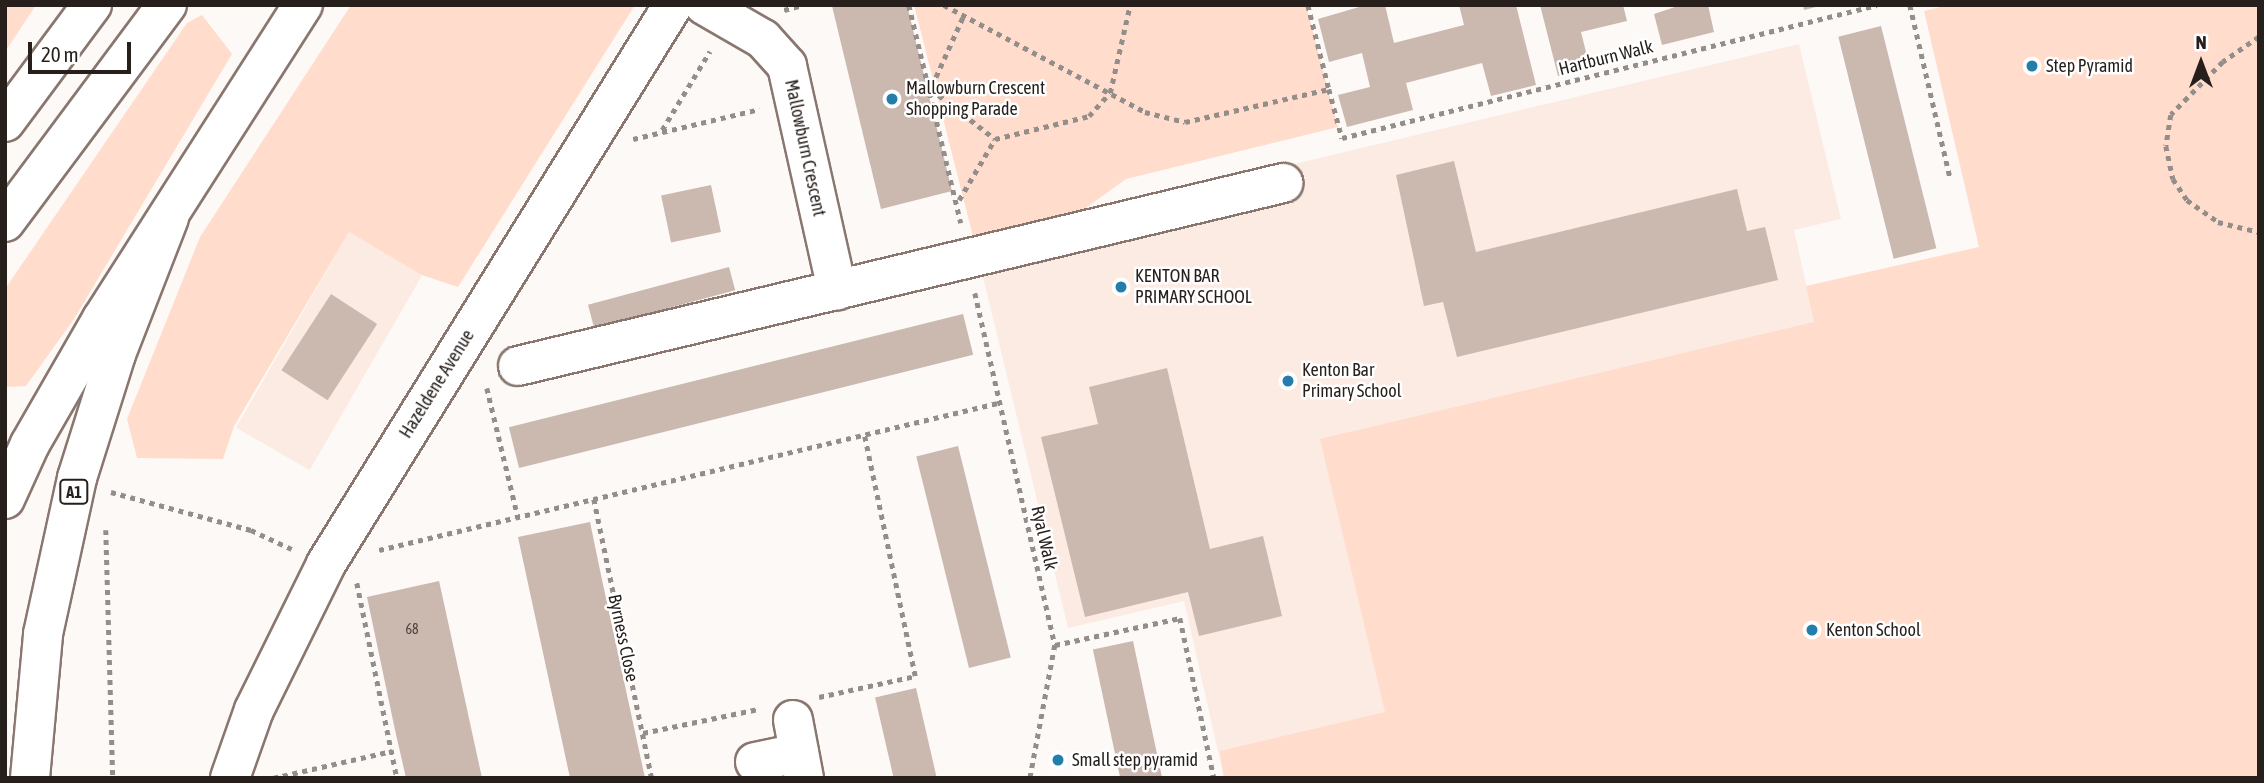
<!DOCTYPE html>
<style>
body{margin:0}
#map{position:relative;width:2264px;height:783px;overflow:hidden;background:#fdf9f7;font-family:"Asap Condensed",sans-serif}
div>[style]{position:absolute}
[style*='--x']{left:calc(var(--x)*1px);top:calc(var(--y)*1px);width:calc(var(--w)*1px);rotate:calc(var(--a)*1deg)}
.built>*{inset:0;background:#fcebe3;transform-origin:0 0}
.green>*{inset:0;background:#ffdccb}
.building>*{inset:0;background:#cbb8af;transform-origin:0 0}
.path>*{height:4.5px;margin-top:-2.25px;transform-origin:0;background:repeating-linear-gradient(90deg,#948e8b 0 5px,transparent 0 10px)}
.roads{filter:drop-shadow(2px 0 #89776f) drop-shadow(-2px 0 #89776f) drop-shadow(0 2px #89776f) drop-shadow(0 -2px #89776f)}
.minor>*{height:38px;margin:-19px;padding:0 19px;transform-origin:19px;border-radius:19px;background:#fff}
.highway>*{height:38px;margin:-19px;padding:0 19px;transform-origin:19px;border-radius:19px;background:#fff}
.dots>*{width:19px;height:19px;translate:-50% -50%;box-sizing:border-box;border:4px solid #fff;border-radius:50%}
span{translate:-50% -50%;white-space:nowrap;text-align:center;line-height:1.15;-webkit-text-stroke:5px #fff;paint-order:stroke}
.number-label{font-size:14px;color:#4f4540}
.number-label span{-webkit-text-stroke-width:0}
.shield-label span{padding:2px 5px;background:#fff;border:2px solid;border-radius:5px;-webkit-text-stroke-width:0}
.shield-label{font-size:16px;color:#261f1b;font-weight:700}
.street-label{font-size:18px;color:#261f1b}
.poi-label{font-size:18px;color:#261f1b}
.left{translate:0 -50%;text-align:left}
.frame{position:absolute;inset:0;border:7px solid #261f1b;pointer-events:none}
.north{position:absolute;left:2166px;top:28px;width:70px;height:70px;-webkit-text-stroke:5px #fff;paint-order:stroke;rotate:0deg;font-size:19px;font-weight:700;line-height:28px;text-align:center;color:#261f1b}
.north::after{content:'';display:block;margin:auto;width:24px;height:32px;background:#261f1b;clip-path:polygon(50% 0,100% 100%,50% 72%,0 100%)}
.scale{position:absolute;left:28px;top:42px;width:103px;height:32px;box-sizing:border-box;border:4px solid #261f1b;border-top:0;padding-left:9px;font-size:21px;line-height:24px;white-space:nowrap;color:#261f1b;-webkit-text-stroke:5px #fff;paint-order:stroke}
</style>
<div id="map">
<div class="built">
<div style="clip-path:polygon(1799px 44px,1841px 219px,1794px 230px,1834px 410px,2259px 778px,1224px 778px,1184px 601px,1068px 628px,974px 240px)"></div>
<div style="left:349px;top:232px;width:85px;height:226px;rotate:30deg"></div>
</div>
<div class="green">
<div style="clip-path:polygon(5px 5px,36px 5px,5px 52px)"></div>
<div style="clip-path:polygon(351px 5px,635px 5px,458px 287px,422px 275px,349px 232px,234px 426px,223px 459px,137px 458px,127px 419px,200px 237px)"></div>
<div style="clip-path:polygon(914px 5px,1306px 5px,1338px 127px,1126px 179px,1076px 215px,974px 240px)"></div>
<div style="clip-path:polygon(1949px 5px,2259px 5px,2259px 778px,1224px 778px,1220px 751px,1385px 712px,1320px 439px,1814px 322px,1806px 286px,1979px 247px,1924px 11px)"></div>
<div style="clip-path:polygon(202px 15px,232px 54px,74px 319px,26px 386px,5px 387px,5px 289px,187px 23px)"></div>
</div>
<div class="building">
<div style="clip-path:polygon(836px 5px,907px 5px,952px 191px,881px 209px,832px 6px)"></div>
<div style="clip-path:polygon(1366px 5px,1385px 5px,1394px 43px,1464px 25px,1459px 5px,1516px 5px,1536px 85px,1491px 96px,1482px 63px,1406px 83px,1413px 110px,1347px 127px,1338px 95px,1370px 87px,1362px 53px,1329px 62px,1318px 19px)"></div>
<div style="clip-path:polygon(1540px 5px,1623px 5px,1627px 21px,1581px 32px,1590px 68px,1558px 76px)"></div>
<div style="clip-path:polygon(1681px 5px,1708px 5px,1714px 32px,1662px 45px,1654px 14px)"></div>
<div style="clip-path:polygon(1803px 5px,1820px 5px,1820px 6px,1804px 10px)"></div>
<div style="left:1881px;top:26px;width:229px;height:44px;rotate:76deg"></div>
<div style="clip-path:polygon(1454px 161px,1476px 252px,1737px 189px,1747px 231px,1765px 227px,1778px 280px,1457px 357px,1443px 302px,1424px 306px,1396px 175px)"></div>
<div style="left:711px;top:185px;width:48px;height:51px;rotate:78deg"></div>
<div style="left:729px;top:267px;width:24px;height:146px;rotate:75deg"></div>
<div style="left:331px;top:294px;width:55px;height:91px;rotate:33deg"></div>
<div style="left:963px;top:314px;width:42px;height:468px;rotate:76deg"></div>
<div style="clip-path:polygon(1167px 368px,1210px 549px,1263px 536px,1282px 616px,1199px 636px,1188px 592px,1085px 617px,1041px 437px,1098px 424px,1089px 387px)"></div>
<div style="left:958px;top:446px;width:218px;height:43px;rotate:76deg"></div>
<div style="clip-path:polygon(590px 522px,601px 575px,645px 778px,570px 778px,518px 537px)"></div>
<div style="clip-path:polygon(439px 581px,445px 608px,482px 778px,406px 778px,395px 730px,367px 597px)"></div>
<div style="left:1133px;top:641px;width:140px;height:41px;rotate:78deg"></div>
<div style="left:916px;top:688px;width:92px;height:42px;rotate:77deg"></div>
</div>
<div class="path">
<div style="--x:909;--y:5;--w:224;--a:76.6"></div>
<div style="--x:944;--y:5;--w:228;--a:28"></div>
<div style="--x:1145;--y:112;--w:41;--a:14"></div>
<div style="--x:1185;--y:122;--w:148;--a:-12.9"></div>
<div style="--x:1329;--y:89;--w:51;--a:75.1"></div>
<div style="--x:1342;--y:138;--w:551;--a:-13.96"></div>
<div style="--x:1308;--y:5;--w:87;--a:76"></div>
<div style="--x:1910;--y:5;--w:177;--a:76.9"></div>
<div style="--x:784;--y:10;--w:20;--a:-15"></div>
<div style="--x:963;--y:18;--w:78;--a:114.3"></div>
<div style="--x:931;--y:89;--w:81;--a:38"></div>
<div style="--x:2259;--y:37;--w:44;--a:145.2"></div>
<div style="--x:2223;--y:62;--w:74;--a:134.5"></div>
<div style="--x:2171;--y:115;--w:31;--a:99"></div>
<div style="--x:2166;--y:146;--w:34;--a:78"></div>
<div style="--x:2173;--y:179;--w:25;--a:56"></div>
<div style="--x:2187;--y:200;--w:38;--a:35"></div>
<div style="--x:2218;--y:222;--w:42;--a:13.7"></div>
<div style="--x:662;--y:130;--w:92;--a:-58.7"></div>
<div style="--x:633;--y:139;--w:130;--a:-13.3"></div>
<div style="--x:959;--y:200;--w:71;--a:-59.5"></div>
<div style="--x:995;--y:139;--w:97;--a:-13.7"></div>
<div style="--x:1089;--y:116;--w:31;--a:-48"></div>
<div style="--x:1110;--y:93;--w:90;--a:-77.2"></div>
<div style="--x:975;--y:293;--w:361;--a:77.2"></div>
<div style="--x:1055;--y:645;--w:135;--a:100.6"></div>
<div style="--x:487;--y:388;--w:133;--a:76.5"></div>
<div style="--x:111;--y:492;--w:145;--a:15.2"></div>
<div style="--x:251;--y:530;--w:45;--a:24.9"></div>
<div style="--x:594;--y:499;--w:285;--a:78.3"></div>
<div style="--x:106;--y:530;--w:248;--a:88.4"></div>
<div style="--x:379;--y:550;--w:636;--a:-13.36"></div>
<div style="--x:357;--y:583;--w:199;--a:78.4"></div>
<div style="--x:1055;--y:645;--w:128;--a:-12.2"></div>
<div style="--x:1180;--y:618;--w:164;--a:78"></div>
<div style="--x:819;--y:697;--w:98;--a:-12.3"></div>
<div style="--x:915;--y:676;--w:247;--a:-101.9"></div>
<div style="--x:643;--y:733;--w:118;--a:-11.7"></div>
<div style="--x:273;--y:778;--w:122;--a:-12.8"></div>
</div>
<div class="roads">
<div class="minor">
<div style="--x:704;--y:5;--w:68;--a:30"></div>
<div style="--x:763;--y:39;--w:36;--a:48"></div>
<div style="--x:787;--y:66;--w:230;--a:77.4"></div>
<div style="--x:518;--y:366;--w:787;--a:-13.45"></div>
<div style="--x:793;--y:720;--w:59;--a:79.3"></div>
<div style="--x:755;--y:762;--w:45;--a:-11.6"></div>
<div style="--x:230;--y:778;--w:72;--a:-70.6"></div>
<div style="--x:254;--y:710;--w:163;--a:-63.7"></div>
<div style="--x:326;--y:564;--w:658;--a:-58.17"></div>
</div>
<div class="highway">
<div style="--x:5;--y:122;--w:146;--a:-53.4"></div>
<div style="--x:5;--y:222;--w:271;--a:-53.3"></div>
<div style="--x:5;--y:499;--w:60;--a:-65.6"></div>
<div style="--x:30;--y:444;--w:144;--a:-60.1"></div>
<div style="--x:102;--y:319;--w:373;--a:-57.4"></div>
<div style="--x:30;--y:778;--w:145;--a:-84.8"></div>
<div style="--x:43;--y:634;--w:160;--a:-77.7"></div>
<div style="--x:77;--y:478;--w:130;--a:-72.5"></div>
<div style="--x:116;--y:354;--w:146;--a:-68.7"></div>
</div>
</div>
<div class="dots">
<div style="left:2032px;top:66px;background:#237eac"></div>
<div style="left:892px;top:99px;background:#237eac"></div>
<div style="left:1121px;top:287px;background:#237eac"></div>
<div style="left:1288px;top:381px;background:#237eac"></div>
<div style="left:1812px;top:630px;background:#237eac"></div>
<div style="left:1058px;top:760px;background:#237eac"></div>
</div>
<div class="number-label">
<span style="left:412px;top:629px">68</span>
</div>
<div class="shield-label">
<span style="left:74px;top:492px">A1</span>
</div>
<div class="street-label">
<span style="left:1606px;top:58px;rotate:-14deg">Hartburn Walk</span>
<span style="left:805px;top:148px;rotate:78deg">Mallowburn Crescent</span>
<span style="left:437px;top:384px;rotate:-58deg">Hazeldene Avenue</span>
<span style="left:1044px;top:538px;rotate:77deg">Ryal Walk</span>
<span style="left:623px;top:638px;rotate:78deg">Byrness Close</span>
</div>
<div class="poi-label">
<span class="left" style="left:2046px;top:66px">Step Pyramid</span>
<span class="left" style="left:906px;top:99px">Mallowburn Crescent<br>Shopping Parade</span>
<span class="left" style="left:1135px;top:287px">KENTON BAR<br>PRIMARY SCHOOL</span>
<span class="left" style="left:1302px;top:381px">Kenton Bar<br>Primary School</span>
<span class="left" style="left:1826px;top:630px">Kenton School</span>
<span class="left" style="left:1072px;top:760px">Small step pyramid</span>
</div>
<div class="frame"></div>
<div class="north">N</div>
<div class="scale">20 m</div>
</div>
